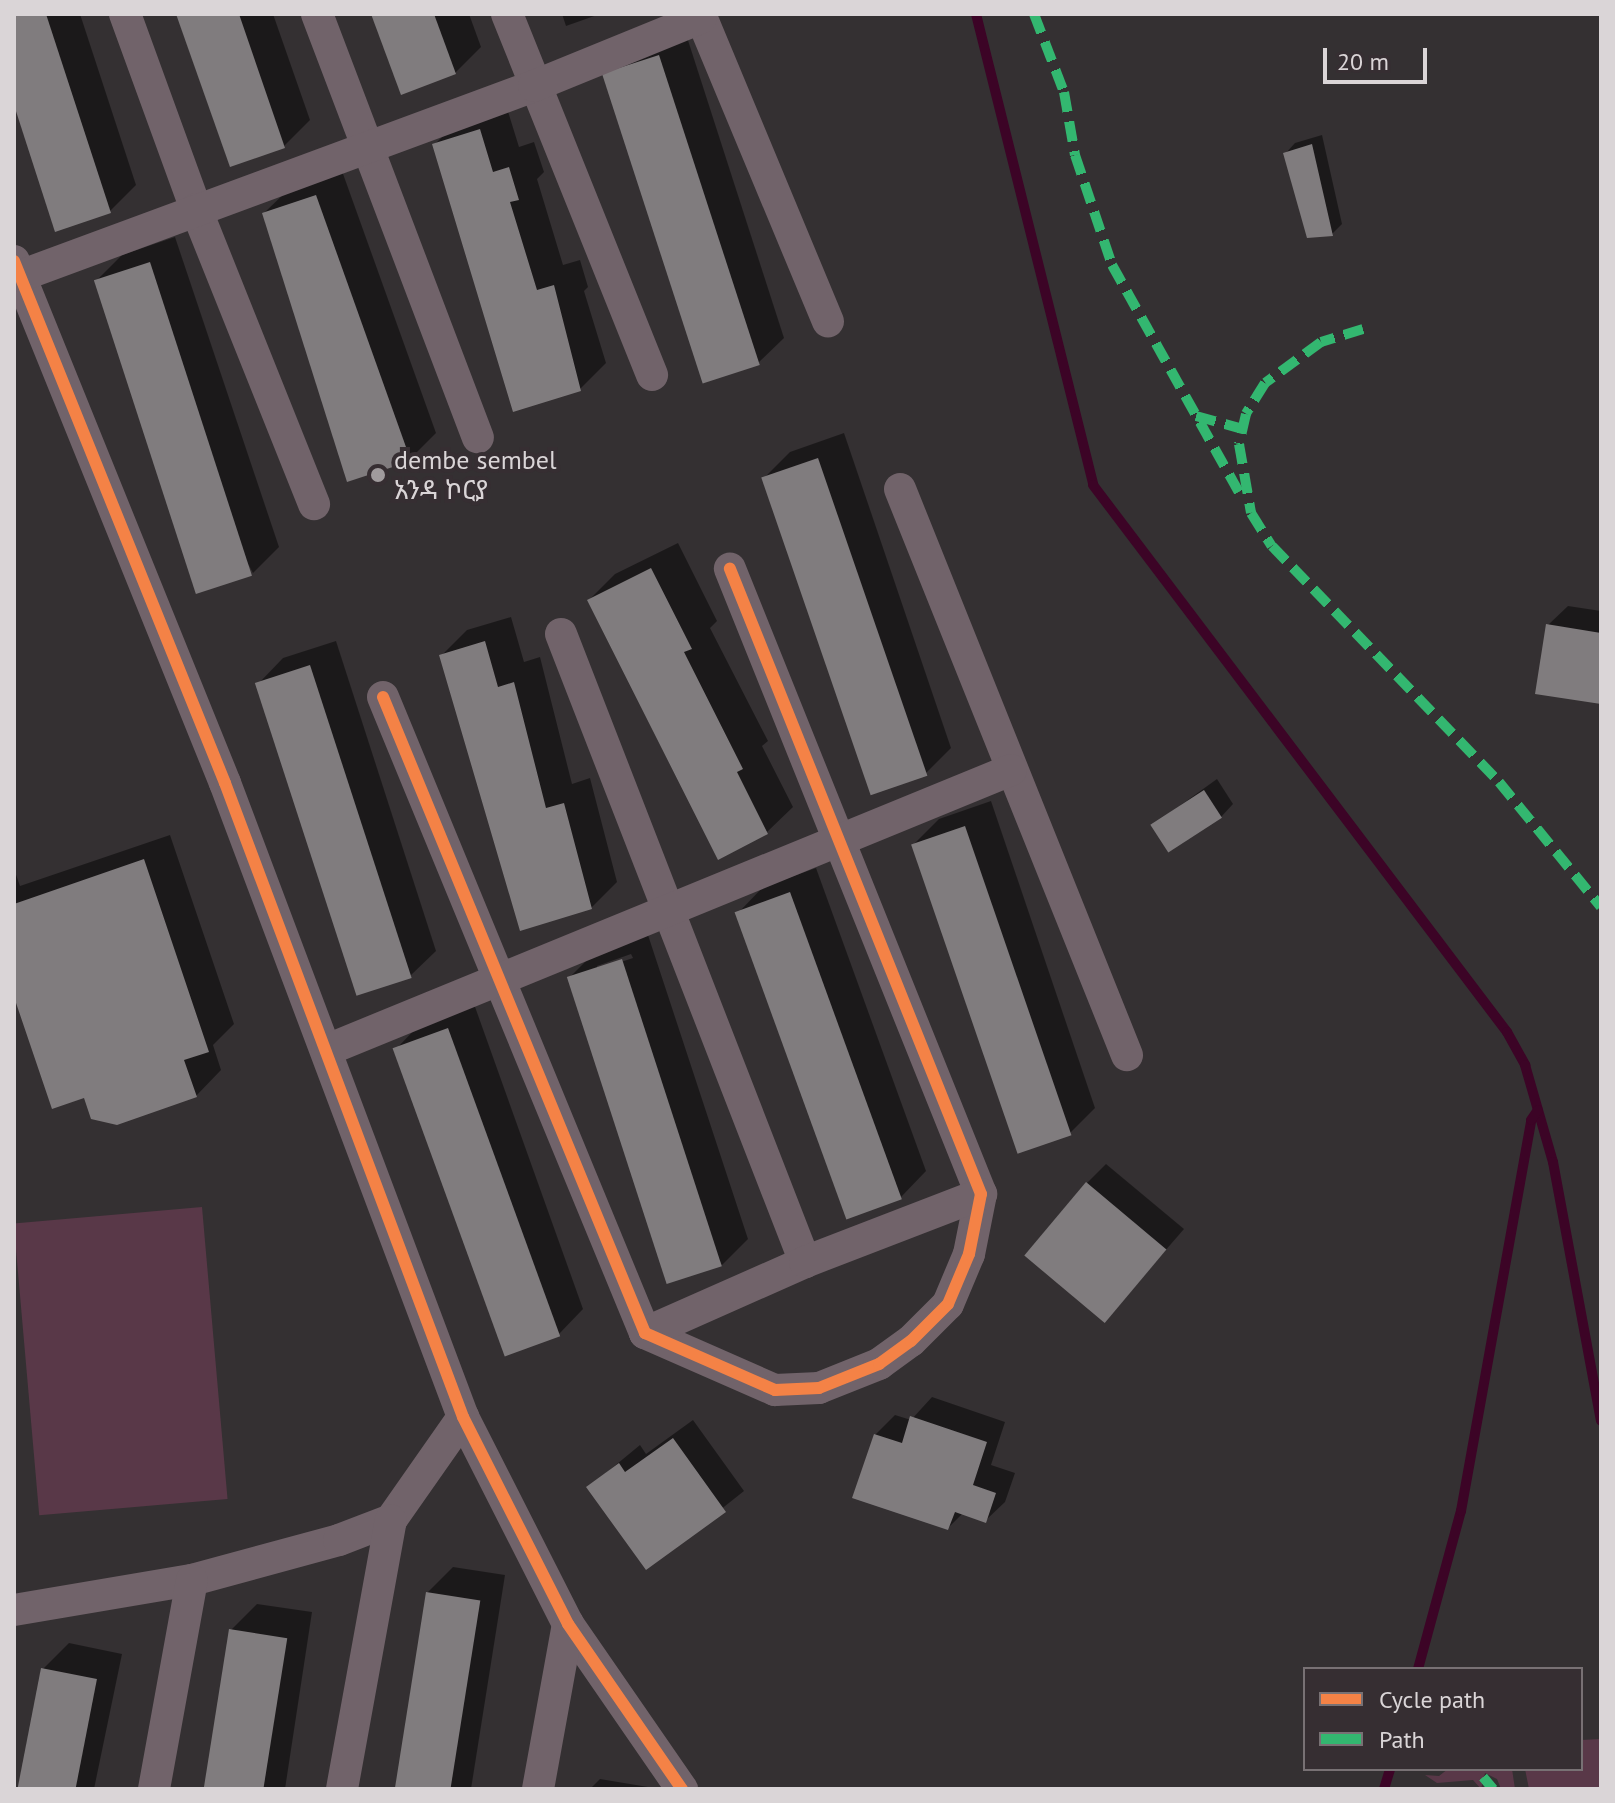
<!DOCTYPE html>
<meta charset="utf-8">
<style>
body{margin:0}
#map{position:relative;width:1615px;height:1803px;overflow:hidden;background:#343032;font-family:"PT Sans","Noto Sans Ethiopic",sans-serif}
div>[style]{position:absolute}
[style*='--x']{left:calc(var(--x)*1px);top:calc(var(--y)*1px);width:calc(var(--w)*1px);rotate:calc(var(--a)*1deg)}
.green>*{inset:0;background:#593848;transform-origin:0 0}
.shadow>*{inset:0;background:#0007}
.stream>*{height:10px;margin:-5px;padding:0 5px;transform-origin:5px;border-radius:5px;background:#3c0426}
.building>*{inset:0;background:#807c7e;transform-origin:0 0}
.street>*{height:32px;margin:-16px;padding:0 16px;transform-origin:16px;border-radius:16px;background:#71636a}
.quiet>*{height:10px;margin-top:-5px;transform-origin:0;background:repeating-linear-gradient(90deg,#33b770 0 20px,transparent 0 30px)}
.cycleway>*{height:12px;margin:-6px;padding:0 6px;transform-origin:6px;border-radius:6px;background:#f48246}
.dots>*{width:22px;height:22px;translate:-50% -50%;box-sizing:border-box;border:4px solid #362e32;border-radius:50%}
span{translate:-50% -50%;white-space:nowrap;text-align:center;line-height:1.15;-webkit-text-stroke:8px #362e32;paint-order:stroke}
.poi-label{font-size:26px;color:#dad5d7}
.left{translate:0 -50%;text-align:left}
.frame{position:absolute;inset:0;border:16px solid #dad5d7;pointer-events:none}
.legend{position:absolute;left:1303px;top:1667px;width:280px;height:104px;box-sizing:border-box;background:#362e32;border:2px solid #787174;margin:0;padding:10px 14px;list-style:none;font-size:24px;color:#dad5d7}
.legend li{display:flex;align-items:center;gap:16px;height:40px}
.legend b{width:40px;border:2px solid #787174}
.scale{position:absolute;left:1323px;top:48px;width:104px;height:36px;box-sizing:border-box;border:4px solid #dad5d7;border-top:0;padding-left:10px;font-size:24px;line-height:28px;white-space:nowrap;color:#dad5d7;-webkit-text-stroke:6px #362e32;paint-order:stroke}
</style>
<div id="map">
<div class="green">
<div style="left:202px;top:1207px;width:293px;height:189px;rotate:85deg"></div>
<div style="clip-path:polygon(1601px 1739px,1601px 1789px,1529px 1789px,1525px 1769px,1581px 1769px,1581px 1740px)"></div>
<div style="clip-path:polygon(1448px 1769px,1512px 1769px,1515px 1789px,1501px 1789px,1497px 1779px,1485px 1773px,1481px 1789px,1473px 1780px,1437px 1783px,1425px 1775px,1439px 1776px)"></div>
</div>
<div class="shadow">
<div style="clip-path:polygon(14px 14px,80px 14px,136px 185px,110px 211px,14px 99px)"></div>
<div style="clip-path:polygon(179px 14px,273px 14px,310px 120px,284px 146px)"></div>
<div style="clip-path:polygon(373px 14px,469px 14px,481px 47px,455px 73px)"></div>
<div style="clip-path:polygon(562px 14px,600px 14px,566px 26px)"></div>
<div style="clip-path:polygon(685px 31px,784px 338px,758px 363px,606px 79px,632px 53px)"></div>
<div style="clip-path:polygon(506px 105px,519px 147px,534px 142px,544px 172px,537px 179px,563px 265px,580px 260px,588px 287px,584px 291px,606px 363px,580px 389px,434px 145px,460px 119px)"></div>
<div style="clip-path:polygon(1322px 135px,1342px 224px,1332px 234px,1285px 154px,1295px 143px)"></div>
<div style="clip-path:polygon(342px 171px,436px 433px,410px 459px,264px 213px,290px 188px)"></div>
<div style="clip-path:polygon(175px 237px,279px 547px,253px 573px,96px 281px,122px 255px)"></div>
<div style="clip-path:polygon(844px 433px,951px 748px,925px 774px,764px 478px,790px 452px)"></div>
<div style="clip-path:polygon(678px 543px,717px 621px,710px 628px,768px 741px,762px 746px,793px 807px,767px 832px,589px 600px,615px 574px)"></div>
<div style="clip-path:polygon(1568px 606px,1601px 611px,1601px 702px,1548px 625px)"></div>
<div style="clip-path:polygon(511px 617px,524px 662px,540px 657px,572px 784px,590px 778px,617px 882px,591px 908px,441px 656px,467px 630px)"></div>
<div style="clip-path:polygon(336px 641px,436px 951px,410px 976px,258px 684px,283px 658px)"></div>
<div style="clip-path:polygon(1217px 779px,1233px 804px,1221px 817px,1153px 825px)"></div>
<div style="clip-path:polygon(991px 801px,1095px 1108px,1069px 1134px,913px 845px,939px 819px)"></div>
<div style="clip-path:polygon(170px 835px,234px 1024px,213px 1045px,221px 1070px,196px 1096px,85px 1095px,14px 991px,14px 869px,20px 886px)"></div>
<div style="clip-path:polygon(816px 868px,926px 1171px,901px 1197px,738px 913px,763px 887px)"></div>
<div style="clip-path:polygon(evenodd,648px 935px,748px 1239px,722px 1265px,569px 978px,595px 952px,648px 935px,631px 954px,633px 958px,597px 970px,597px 966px,631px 954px)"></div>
<div style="clip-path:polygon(474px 1004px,583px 1309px,558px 1335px,396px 1049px,421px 1023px)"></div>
<div style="clip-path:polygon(1106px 1164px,1184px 1229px,1105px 1320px,1087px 1183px)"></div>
<div style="clip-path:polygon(932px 1397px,1005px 1422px,991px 1465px,1015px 1473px,1005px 1502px,985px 1521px,963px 1513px,948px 1528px,875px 1435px,895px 1415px,911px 1420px)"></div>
<div style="clip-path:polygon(693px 1420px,744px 1491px,647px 1568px,589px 1487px,640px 1445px,646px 1454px)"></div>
<div style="clip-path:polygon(453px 1567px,505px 1575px,471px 1789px,396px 1789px,427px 1593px)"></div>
<div style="clip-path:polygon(257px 1604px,312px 1612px,285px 1789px,207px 1789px,231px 1630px)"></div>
<div style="clip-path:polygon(69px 1643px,122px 1654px,94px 1789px,18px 1789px,43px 1669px)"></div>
<div style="clip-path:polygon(600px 1779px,654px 1788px,653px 1789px,590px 1789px)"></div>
</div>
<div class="stream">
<div style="--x:976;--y:14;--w:485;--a:76"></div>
<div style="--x:1093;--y:485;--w:686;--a:52.88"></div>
<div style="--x:1507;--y:1032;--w:38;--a:61"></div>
<div style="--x:1525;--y:1065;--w:101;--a:73.9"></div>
<div style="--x:1553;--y:1162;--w:263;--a:79.5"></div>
<div style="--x:1418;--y:1669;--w:164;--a:-74.8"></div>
<div style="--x:1461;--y:1511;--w:397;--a:-79.8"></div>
<div style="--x:1531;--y:1120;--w:12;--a:-55"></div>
<div style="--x:1384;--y:1789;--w:21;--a:-73"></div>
</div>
<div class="building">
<div style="clip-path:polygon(14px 14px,46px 14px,111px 213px,55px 232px,14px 105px)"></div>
<div style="clip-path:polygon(176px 14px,239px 14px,285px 148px,230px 167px)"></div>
<div style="clip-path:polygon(371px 14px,434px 14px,456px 74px,401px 95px)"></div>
<div style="left:659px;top:55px;width:326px;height:60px;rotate:72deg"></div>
<div style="clip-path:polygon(480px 129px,493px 172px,509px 167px,519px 200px,510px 202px,537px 290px,554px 285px,581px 391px,513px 412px,432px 144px)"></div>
<div style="clip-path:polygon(1312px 144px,1333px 236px,1307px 238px,1283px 153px)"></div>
<div style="clip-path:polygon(316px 195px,411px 461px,347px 482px,262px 213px)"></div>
<div style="left:150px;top:262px;width:330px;height:59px;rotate:72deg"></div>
<div style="left:818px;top:458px;width:336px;height:60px;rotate:71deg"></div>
<div style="clip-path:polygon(651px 568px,692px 649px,684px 652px,743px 769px,737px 772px,768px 834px,718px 860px,587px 600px)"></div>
<div style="clip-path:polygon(1546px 624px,1601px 633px,1601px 704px,1535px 694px)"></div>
<div style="clip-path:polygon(485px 641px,498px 687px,514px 682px,546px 808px,564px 803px,592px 909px,520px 931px,439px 655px)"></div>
<div style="left:310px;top:665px;width:329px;height:58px;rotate:72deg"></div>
<div style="left:1204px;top:790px;width:33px;height:64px;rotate:57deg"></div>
<div style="left:965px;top:826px;width:327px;height:57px;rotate:71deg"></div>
<div style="clip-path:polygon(144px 859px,209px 1052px,184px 1060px,197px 1097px,117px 1125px,91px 1119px,84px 1098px,52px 1109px,14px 997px,14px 904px)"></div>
<div style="left:790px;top:892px;width:327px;height:59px;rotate:70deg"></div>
<div style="left:622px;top:959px;width:323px;height:58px;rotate:72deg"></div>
<div style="left:448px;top:1028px;width:328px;height:59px;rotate:70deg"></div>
<div style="left:1086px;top:1182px;width:105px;height:96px;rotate:40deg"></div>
<div style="clip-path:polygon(910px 1416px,987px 1442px,973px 1485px,996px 1493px,986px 1523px,955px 1512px,948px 1530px,852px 1498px,874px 1434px,902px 1443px)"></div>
<div style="clip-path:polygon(673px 1438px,726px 1512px,646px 1570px,586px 1487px,619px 1463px,625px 1472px)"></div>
<div style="left:426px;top:1592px;width:55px;height:200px;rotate:9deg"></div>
<div style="left:229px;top:1629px;width:59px;height:162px;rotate:9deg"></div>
<div style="left:41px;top:1668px;width:57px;height:124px;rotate:11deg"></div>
</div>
<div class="street">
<div style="--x:125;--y:14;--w:208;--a:70"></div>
<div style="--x:196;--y:209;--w:318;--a:68.2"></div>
<div style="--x:317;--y:14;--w:453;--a:69.2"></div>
<div style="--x:507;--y:14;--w:389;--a:68.1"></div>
<div style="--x:700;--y:14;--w:333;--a:67.4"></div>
<div style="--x:14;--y:261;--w:563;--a:67.99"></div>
<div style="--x:225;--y:783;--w:677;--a:69.42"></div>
<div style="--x:463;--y:1417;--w:232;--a:63.1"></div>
<div style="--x:568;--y:1624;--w:201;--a:55.4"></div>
<div style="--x:20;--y:276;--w:548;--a:-20.29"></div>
<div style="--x:534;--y:86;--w:180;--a:-22.2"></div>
<div style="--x:900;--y:489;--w:610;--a:68.15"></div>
<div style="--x:561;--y:634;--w:674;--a:68.77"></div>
<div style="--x:383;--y:697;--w:688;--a:67.61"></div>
<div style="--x:645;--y:1333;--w:142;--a:23.7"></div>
<div style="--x:775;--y:1390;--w:44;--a:-2.6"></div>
<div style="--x:819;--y:1388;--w:65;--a:-21.8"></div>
<div style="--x:879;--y:1364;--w:39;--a:-36"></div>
<div style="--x:911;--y:1341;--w:52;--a:-45"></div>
<div style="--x:948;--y:1304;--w:54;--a:-67.2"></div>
<div style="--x:969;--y:1254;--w:61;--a:-78.7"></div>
<div style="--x:981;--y:1194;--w:674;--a:-111.88"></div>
<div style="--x:327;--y:1050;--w:739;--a:-22.26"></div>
<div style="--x:645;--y:1333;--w:175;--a:-23.9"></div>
<div style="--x:805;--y:1262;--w:189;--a:-21.1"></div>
<div style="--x:14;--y:1610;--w:181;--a:-9.6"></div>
<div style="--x:192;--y:1580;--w:152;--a:-15.2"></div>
<div style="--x:339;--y:1540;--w:56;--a:-21"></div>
<div style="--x:391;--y:1520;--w:126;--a:-55"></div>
<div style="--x:154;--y:1789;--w:212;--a:-79.7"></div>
<div style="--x:342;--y:1789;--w:273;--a:-79.7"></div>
<div style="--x:538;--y:1789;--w:168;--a:-79.7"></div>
</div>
<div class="quiet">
<div style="--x:1034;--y:14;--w:84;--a:69"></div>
<div style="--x:1064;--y:92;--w:64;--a:80.1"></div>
<div style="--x:1075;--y:155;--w:116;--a:71.4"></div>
<div style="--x:1112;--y:265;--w:260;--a:60.8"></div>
<div style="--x:1363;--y:329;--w:44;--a:162.8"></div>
<div style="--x:1321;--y:342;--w:69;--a:143.8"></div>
<div style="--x:1265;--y:383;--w:36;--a:122"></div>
<div style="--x:1246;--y:414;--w:31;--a:103"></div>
<div style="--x:1239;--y:444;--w:70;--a:80.1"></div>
<div style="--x:1251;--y:513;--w:39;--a:58"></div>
<div style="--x:1272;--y:546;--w:327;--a:46.1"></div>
<div style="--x:1499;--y:782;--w:161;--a:50.8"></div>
<div style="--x:1196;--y:416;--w:49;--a:15.5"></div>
<div style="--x:1483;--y:1777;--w:16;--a:50"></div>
</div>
<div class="cycleway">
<div style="--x:14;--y:261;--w:563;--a:67.99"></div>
<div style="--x:225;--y:783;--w:677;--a:69.42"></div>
<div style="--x:463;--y:1417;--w:232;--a:63.1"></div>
<div style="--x:568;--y:1624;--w:201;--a:55.4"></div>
<div style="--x:383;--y:697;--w:688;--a:67.61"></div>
<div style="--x:645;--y:1333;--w:142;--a:23.7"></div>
<div style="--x:775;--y:1390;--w:44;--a:-2.6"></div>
<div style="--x:819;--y:1388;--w:65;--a:-21.8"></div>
<div style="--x:879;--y:1364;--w:39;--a:-36"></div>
<div style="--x:911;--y:1341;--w:52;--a:-45"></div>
<div style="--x:948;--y:1304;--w:54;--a:-67.2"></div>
<div style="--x:969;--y:1254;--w:61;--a:-78.7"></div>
<div style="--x:981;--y:1194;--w:674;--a:-111.88"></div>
</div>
<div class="dots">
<div style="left:378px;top:475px;background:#a09b9d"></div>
</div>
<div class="poi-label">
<span class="left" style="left:394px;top:475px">dembe sembel<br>አንዳ ኮርያ</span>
</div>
<div class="frame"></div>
<ul class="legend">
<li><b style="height:10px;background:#f48246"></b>Cycle path</li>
<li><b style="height:10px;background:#33b770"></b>Path</li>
</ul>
<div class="scale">20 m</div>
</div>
